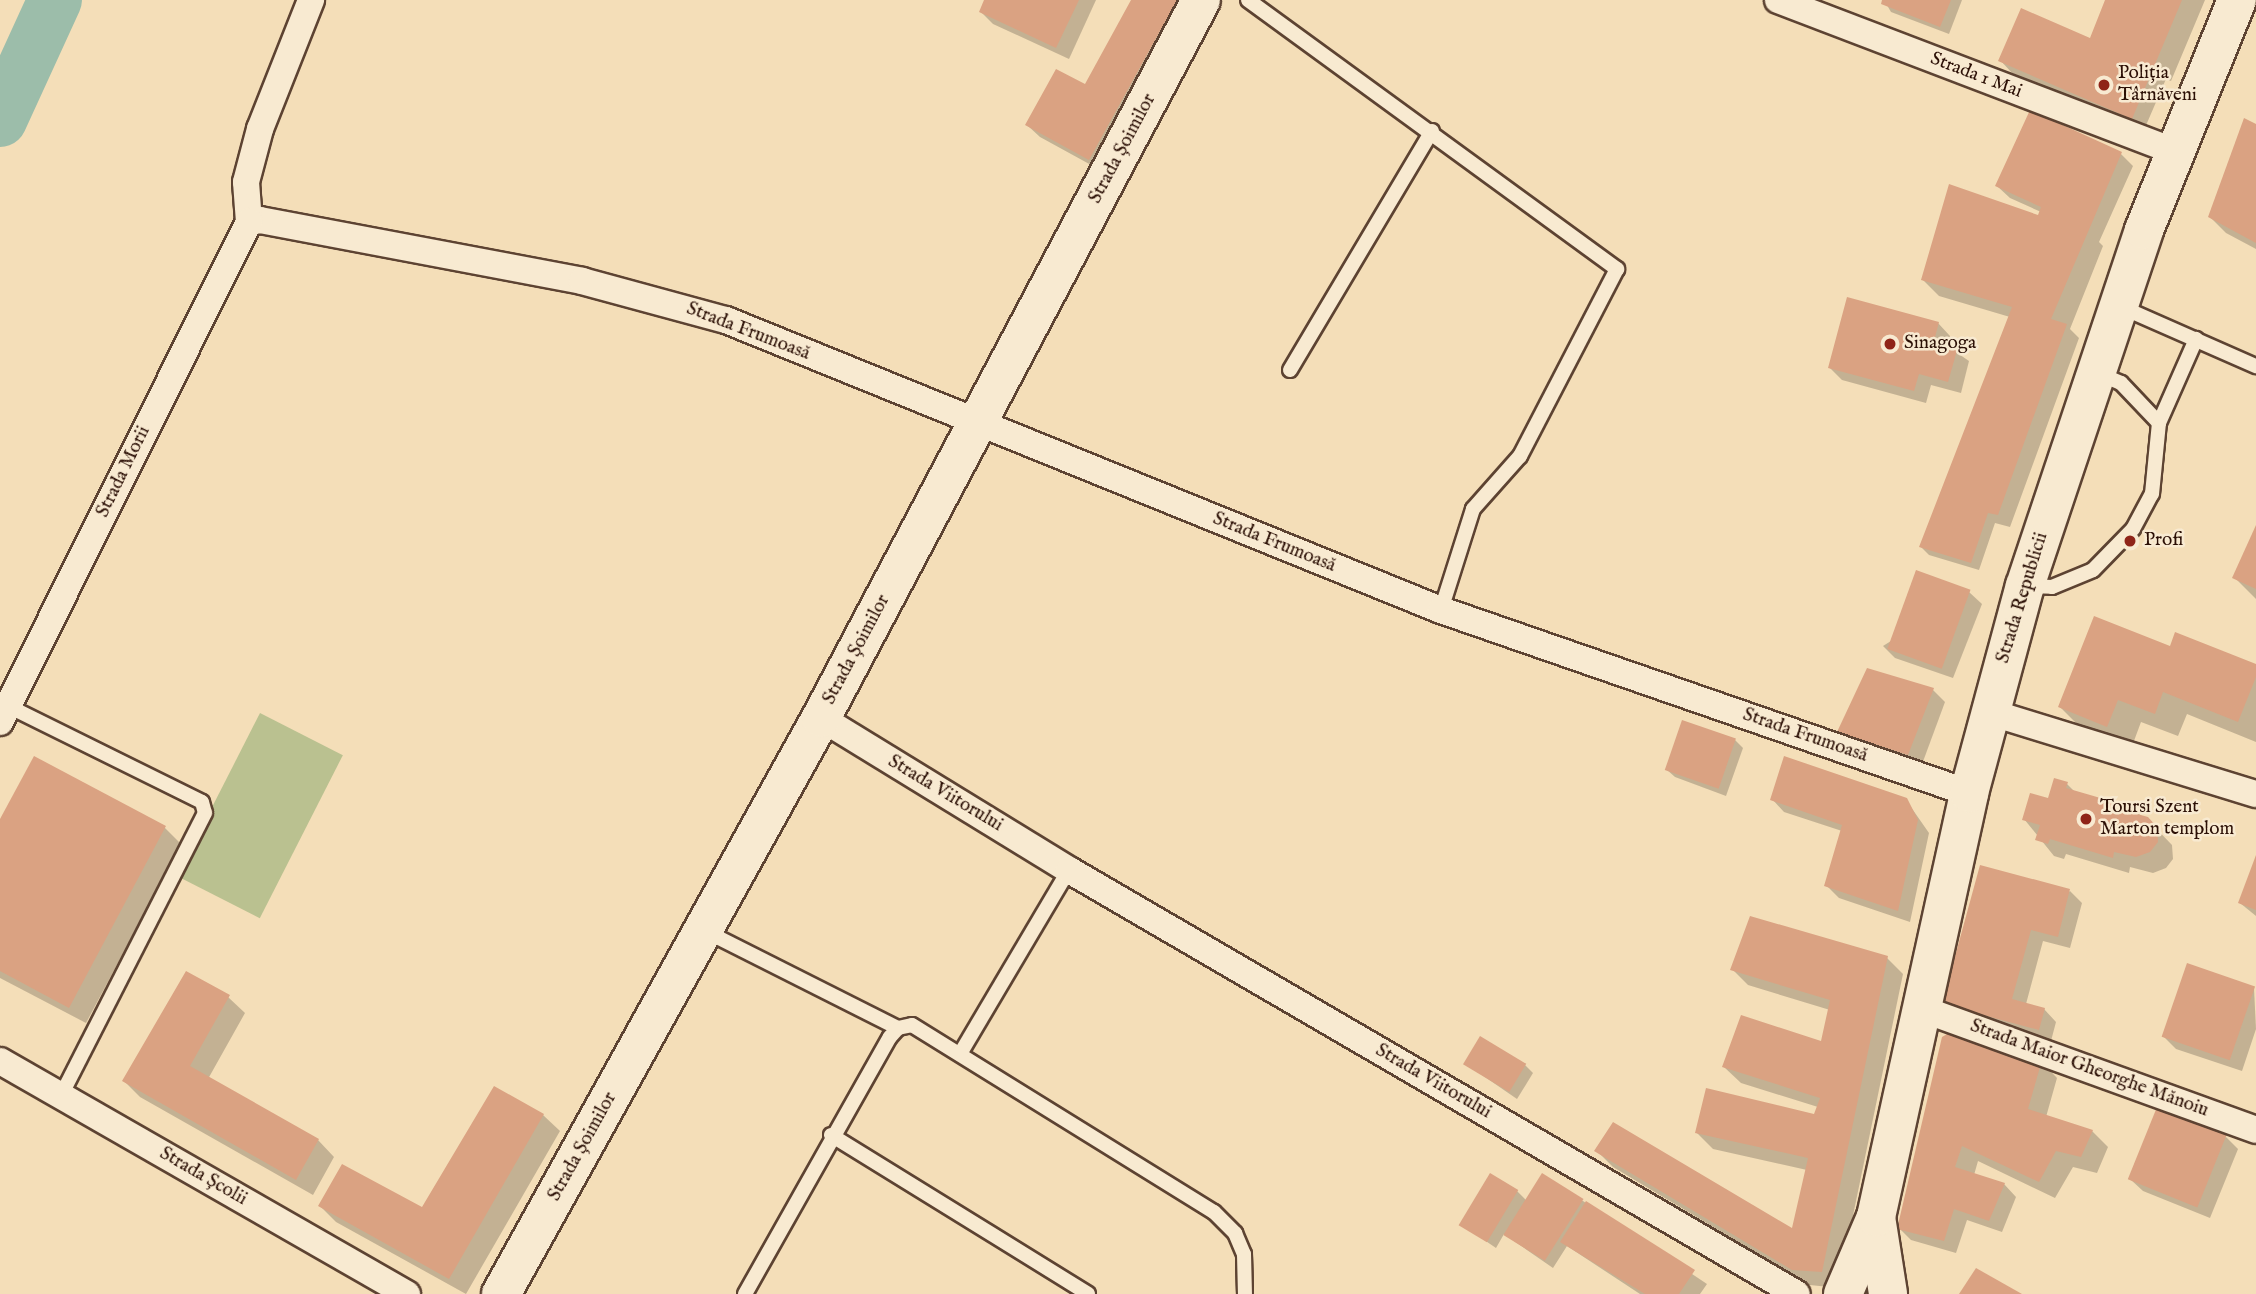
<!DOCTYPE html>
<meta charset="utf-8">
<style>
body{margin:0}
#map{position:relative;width:2256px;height:1294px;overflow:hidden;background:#f4deb8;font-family:"IM FELL English",serif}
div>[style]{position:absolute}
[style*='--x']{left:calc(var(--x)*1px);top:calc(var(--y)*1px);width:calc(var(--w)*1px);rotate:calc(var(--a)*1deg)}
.green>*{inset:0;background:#bac190;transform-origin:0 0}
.shadow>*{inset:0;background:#0003}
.river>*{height:54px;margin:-27px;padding:0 27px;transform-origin:27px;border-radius:27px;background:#9cbdaa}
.building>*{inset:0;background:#daa282;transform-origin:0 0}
.roads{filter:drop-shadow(2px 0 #5d4332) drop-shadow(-2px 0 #5d4332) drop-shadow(0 2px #5d4332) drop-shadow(0 -2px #5d4332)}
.lane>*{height:14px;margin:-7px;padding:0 7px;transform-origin:7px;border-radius:7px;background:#f8ead1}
.street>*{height:26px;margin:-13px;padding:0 13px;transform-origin:13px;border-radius:13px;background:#f8ead1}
.secondary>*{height:38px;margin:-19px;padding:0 19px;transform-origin:19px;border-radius:19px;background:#f8ead1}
.dots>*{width:19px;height:19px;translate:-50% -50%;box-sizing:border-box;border:4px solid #f8ead1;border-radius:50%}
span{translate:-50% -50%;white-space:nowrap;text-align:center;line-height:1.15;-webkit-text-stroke:5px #f8ead1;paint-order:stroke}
.poi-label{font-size:19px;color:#2b0f05}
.left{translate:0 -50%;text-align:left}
.street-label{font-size:19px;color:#2b0f05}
</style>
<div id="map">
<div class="green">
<div style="left:260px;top:713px;width:93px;height:183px;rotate:27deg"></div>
</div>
<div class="shadow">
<div style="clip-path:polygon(986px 0,1096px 0,1069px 59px,993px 24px,981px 12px)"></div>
<div style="clip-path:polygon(1133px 0,1177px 0,1189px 12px,1102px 171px,1040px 137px,1027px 125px,1086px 87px)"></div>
<div style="clip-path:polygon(1884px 0,1962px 0,1949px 34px,1891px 12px)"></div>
<div style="clip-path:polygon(2107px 0,2205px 0,2171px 81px,2166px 79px,2144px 130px,2012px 73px,2000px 60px,2091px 40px)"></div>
<div style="clip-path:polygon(2256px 126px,2256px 249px,2226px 233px,2210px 217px)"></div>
<div style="clip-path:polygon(2121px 154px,2133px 166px,2099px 242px,2103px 246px,2070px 329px,2079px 338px,2010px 527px,1995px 523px,1979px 570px,1929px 555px,1921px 547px,2010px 317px,1939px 296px,1923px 280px,2039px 217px,2041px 212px,2010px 198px,1997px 186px)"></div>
<div style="clip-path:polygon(1938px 323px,1950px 336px,1947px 346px,1969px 361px,1961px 393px,1931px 385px,1926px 403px,1842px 380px,1830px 368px)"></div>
<div style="clip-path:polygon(2256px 529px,2256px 599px,2235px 578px)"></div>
<div style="clip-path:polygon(1969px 592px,1982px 604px,1953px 678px,1895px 658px,1883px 646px)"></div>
<div style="clip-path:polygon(2171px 648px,2256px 666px,2256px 742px,2187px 714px,2178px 736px,2141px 722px,2131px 749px,2083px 730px,2060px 707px)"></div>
<div style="clip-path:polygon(1933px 690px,1945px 702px,1921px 767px,1851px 744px,1839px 732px)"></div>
<div style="clip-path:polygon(1735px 740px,1743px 748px,1726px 796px,1675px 777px,1666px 769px)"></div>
<div style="clip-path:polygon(2067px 784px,2075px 792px,2127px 807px,2147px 819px,2172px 845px,2173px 859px,2166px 868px,2153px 873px,2130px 867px,2129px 873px,2066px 854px,2064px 859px,2054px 856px,2024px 819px)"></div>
<div style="clip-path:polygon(1772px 799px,1906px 800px,1929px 833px,1910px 922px,1839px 898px,1826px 885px,1842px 831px,1784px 812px)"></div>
<div style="clip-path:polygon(0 823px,165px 828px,181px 844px,86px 1023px,0 978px)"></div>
<div style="clip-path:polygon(2256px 859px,2256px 916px,2240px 903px)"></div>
<div style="clip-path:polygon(2070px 891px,2082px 903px,2070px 948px,2043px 941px,2026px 1004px,2044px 1009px,2056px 1022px,2051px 1041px,1956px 1016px,1944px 1003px)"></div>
<div style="clip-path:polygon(1887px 958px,1903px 974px,1838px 1288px,1810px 1285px,1613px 1167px,1597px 1151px,1793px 1231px,1807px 1170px,1713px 1149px,1697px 1133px,1815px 1116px,1818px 1107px,1741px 1083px,1724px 1067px,1823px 1043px,1830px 1010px,1748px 985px,1732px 969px)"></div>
<div style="clip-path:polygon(2254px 988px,2256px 1029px,2242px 1071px,2176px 1049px,2164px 1037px)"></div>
<div style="clip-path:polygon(228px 997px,245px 1013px,208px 1079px,318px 1140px,334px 1157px,313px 1195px,140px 1097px,124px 1081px)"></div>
<div style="clip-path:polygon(2041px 1061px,2057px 1078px,2046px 1117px,2092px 1131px,2108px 1147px,2097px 1173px,2073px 1167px,2055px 1198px,1978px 1161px,1974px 1175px,2004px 1184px,2016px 1197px,2002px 1232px,1967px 1220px,1956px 1253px,1911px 1240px,1899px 1228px,1916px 1154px)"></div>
<div style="clip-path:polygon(1466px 1064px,1525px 1065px,1533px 1073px,1517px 1099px)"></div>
<div style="clip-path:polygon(543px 1115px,560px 1131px,466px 1294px,336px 1222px,320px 1206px,423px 1209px)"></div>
<div style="clip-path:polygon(2226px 1137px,2238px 1149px,2210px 1218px,2143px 1191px,2130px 1179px)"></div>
<div style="clip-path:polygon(1517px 1191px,1527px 1201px,1583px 1201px,1707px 1284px,1700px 1294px,1640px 1294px,1567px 1246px,1553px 1268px,1504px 1234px,1496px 1248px,1462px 1225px)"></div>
</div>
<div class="river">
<div style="--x:0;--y:120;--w:132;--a:-65.4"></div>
</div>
<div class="building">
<div style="clip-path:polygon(984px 0,1079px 0,1056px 48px,979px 12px)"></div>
<div style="clip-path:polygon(1131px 0,1177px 0,1089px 160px,1025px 125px,1056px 69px,1085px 84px)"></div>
<div style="clip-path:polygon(1882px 0,1951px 0,1940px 27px,1881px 4px)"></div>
<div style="clip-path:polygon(2105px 0,2182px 0,2132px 119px,1998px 61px,2021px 8px,2090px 38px)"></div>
<div style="clip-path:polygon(2030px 110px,2122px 152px,2051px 319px,2067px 324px,1998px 515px,1988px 513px,1971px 563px,1919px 547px,2012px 307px,1921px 280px,1949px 184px,2038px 215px,2041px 207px,1995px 186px)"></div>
<div style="clip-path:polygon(2244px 118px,2256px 124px,2256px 243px,2208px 217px)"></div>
<div style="clip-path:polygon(1847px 297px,1939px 322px,1934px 341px,1958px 347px,1948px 382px,1919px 374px,1914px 391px,1828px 368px)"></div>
<div style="clip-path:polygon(2256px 525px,2256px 589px,2232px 578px)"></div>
<div style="left:1916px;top:570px;width:58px;height:84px;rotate:20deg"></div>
<div style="clip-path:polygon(2094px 616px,2170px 646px,2175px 632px,2256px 664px,2256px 677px,2238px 722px,2163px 692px,2155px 714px,2118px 700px,2107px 727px,2058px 707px)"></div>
<div style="clip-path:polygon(1867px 668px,1934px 688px,1908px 755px,1837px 732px)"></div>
<div style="left:1682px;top:720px;width:57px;height:53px;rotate:19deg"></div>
<div style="clip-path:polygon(34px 756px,166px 826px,69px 1008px,0 971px,0 819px)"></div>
<div style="clip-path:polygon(1784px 756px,1907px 798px,1918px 820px,1898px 911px,1824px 886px,1842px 825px,1770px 800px)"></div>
<div style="clip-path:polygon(2054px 778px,2068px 782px,2066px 788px,2128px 806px,2126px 811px,2148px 817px,2157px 827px,2158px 842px,2150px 852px,2136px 857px,2114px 852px,2113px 858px,2050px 839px,2048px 844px,2035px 840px,2040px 825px,2022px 820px,2030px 793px,2048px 798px)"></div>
<div style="clip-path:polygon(2256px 855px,2256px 910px,2238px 903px)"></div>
<div style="clip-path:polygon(1980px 865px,2070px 889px,2058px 937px,2031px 930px,2012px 999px,2045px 1008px,2039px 1030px,1942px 1004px)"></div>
<div style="clip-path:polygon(1750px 916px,1888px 956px,1822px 1272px,1792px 1270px,1594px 1151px,1613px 1122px,1792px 1228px,1808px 1158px,1695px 1133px,1706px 1088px,1814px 1114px,1820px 1098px,1722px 1067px,1741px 1015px,1821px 1041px,1830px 1000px,1730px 970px)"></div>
<div style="left:2187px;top:963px;width:72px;height:78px;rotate:19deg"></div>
<div style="clip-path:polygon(186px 971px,230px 995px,190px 1066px,319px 1139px,296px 1180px,122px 1081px)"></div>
<div style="clip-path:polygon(1954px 1030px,2042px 1060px,2028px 1109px,2093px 1130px,2081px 1157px,2056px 1151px,2039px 1182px,1962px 1146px,1955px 1167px,2005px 1183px,1989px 1221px,1954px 1209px,1944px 1241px,1897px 1229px,1942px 1037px)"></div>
<div style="left:1480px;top:1036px;width:54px;height:33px;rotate:31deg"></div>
<div style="clip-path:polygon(494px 1086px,544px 1114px,449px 1279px,318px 1206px,342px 1164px,422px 1207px)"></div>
<div style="left:2157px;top:1107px;width:75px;height:78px;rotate:22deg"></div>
<div style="left:1490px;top:1173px;width:33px;height:61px;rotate:31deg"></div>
<div style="left:1542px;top:1173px;width:49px;height:73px;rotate:32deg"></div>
<div style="clip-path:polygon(1586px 1201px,1695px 1270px,1679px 1294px,1645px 1294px,1560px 1242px)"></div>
<div style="clip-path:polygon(1976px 1268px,2022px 1294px,1959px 1294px)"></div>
</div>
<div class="roads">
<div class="lane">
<div style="--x:1248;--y:0;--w:457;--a:36.1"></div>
<div style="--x:1617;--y:269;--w:211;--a:117.4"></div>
<div style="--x:1520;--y:456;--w:71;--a:131.6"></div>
<div style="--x:1473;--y:509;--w:106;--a:107.6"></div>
<div style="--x:2119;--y:306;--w:150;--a:23.7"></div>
<div style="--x:1290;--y:370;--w:278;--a:-59.3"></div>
<div style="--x:2159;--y:423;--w:92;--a:-66.2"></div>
<div style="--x:2027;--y:586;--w:25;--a:2"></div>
<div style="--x:2052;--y:587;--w:44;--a:-22.5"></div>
<div style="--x:2093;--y:570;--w:57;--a:-45.7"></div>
<div style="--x:2133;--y:529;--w:40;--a:-62"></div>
<div style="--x:2152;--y:494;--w:71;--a:-84.4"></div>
<div style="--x:2159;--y:423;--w:55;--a:-133.5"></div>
<div style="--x:2121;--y:383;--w:26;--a:-157"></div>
<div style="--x:8;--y:706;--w:216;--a:26.3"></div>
<div style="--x:202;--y:802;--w:11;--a:75"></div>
<div style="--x:205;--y:813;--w:318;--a:117"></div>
<div style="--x:705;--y:931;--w:216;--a:26.7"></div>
<div style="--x:960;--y:1054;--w:214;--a:-59.4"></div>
<div style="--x:831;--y:1135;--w:302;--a:31.7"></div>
<div style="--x:745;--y:1294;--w:295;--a:-60.6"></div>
<div style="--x:890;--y:1037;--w:12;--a:-48"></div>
<div style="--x:898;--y:1028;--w:14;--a:-12"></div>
<div style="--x:912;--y:1025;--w:355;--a:31.8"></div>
<div style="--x:1214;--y:1212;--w:30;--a:45"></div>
<div style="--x:1235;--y:1233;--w:23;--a:67"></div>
<div style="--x:1244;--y:1254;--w:40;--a:88.6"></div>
</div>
<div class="street">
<div style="--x:1778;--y:0;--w:424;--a:20.9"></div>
<div style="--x:249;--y:222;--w:11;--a:-10"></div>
<div style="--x:260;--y:220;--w:328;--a:10.7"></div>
<div style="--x:582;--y:281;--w:149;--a:15.2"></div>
<div style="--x:726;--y:320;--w:772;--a:22.08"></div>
<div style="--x:1441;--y:610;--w:559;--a:19.12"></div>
<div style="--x:249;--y:222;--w:40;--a:-94.3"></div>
<div style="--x:246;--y:182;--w:55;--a:-75.2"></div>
<div style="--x:260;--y:129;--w:139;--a:-68.4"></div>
<div style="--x:1989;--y:712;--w:279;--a:17.1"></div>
<div style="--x:821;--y:718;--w:291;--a:31.5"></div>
<div style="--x:1069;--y:870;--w:842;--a:30.22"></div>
<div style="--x:0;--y:722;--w:559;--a:-63.53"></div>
<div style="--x:1922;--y:1009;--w:355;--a:19.9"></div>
<div style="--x:0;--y:1061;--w:469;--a:29.8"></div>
</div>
<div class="secondary">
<div style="--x:1876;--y:1217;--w:78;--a:81.1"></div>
<div style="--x:501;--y:1294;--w:659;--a:-60.95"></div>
<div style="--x:821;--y:718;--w:812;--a:-62.11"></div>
<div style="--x:1843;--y:1294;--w:84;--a:-66.8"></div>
<div style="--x:1876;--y:1217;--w:434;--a:-77.6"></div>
<div style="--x:1969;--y:793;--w:214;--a:-74.9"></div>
<div style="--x:2025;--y:586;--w:375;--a:-71.5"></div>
<div style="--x:2144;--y:230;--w:248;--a:-68"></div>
</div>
</div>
<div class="dots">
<div style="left:2104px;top:85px;background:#8f2418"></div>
<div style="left:1890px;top:344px;background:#8f2418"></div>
<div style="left:2130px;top:541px;background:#8f2418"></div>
<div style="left:2086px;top:819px;background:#8f2418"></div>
</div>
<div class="poi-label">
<span class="left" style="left:2118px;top:85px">Poliția<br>Târnăveni</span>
<span class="left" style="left:1904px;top:344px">Sinagoga</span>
<span class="left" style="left:2144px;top:541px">Profi</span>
<span class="left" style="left:2100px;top:819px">Toursi Szent<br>Marton templom</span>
</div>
<div class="street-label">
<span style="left:1976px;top:76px;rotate:21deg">Strada 1 Mai</span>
<span style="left:1123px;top:149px;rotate:-62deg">Strada Șoimilor</span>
<span style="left:748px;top:332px;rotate:21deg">Strada Frumoasă</span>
<span style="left:124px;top:472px;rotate:-64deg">Strada Morii</span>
<span style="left:1274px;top:543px;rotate:22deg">Strada Frumoasă</span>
<span style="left:2023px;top:598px;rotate:-73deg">Strada Republicii</span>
<span style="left:857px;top:650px;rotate:-62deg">Strada Șoimilor</span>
<span style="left:1805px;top:736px;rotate:19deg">Strada Frumoasă</span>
<span style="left:945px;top:794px;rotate:31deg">Strada Viitorului</span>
<span style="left:2089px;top:1069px;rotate:20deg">Strada Maior Gheorghe Mănoiu</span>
<span style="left:1433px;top:1082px;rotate:30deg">Strada Viitorului</span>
<span style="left:583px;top:1147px;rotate:-61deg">Strada Șoimilor</span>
<span style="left:203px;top:1177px;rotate:30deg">Strada Școlii</span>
</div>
</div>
